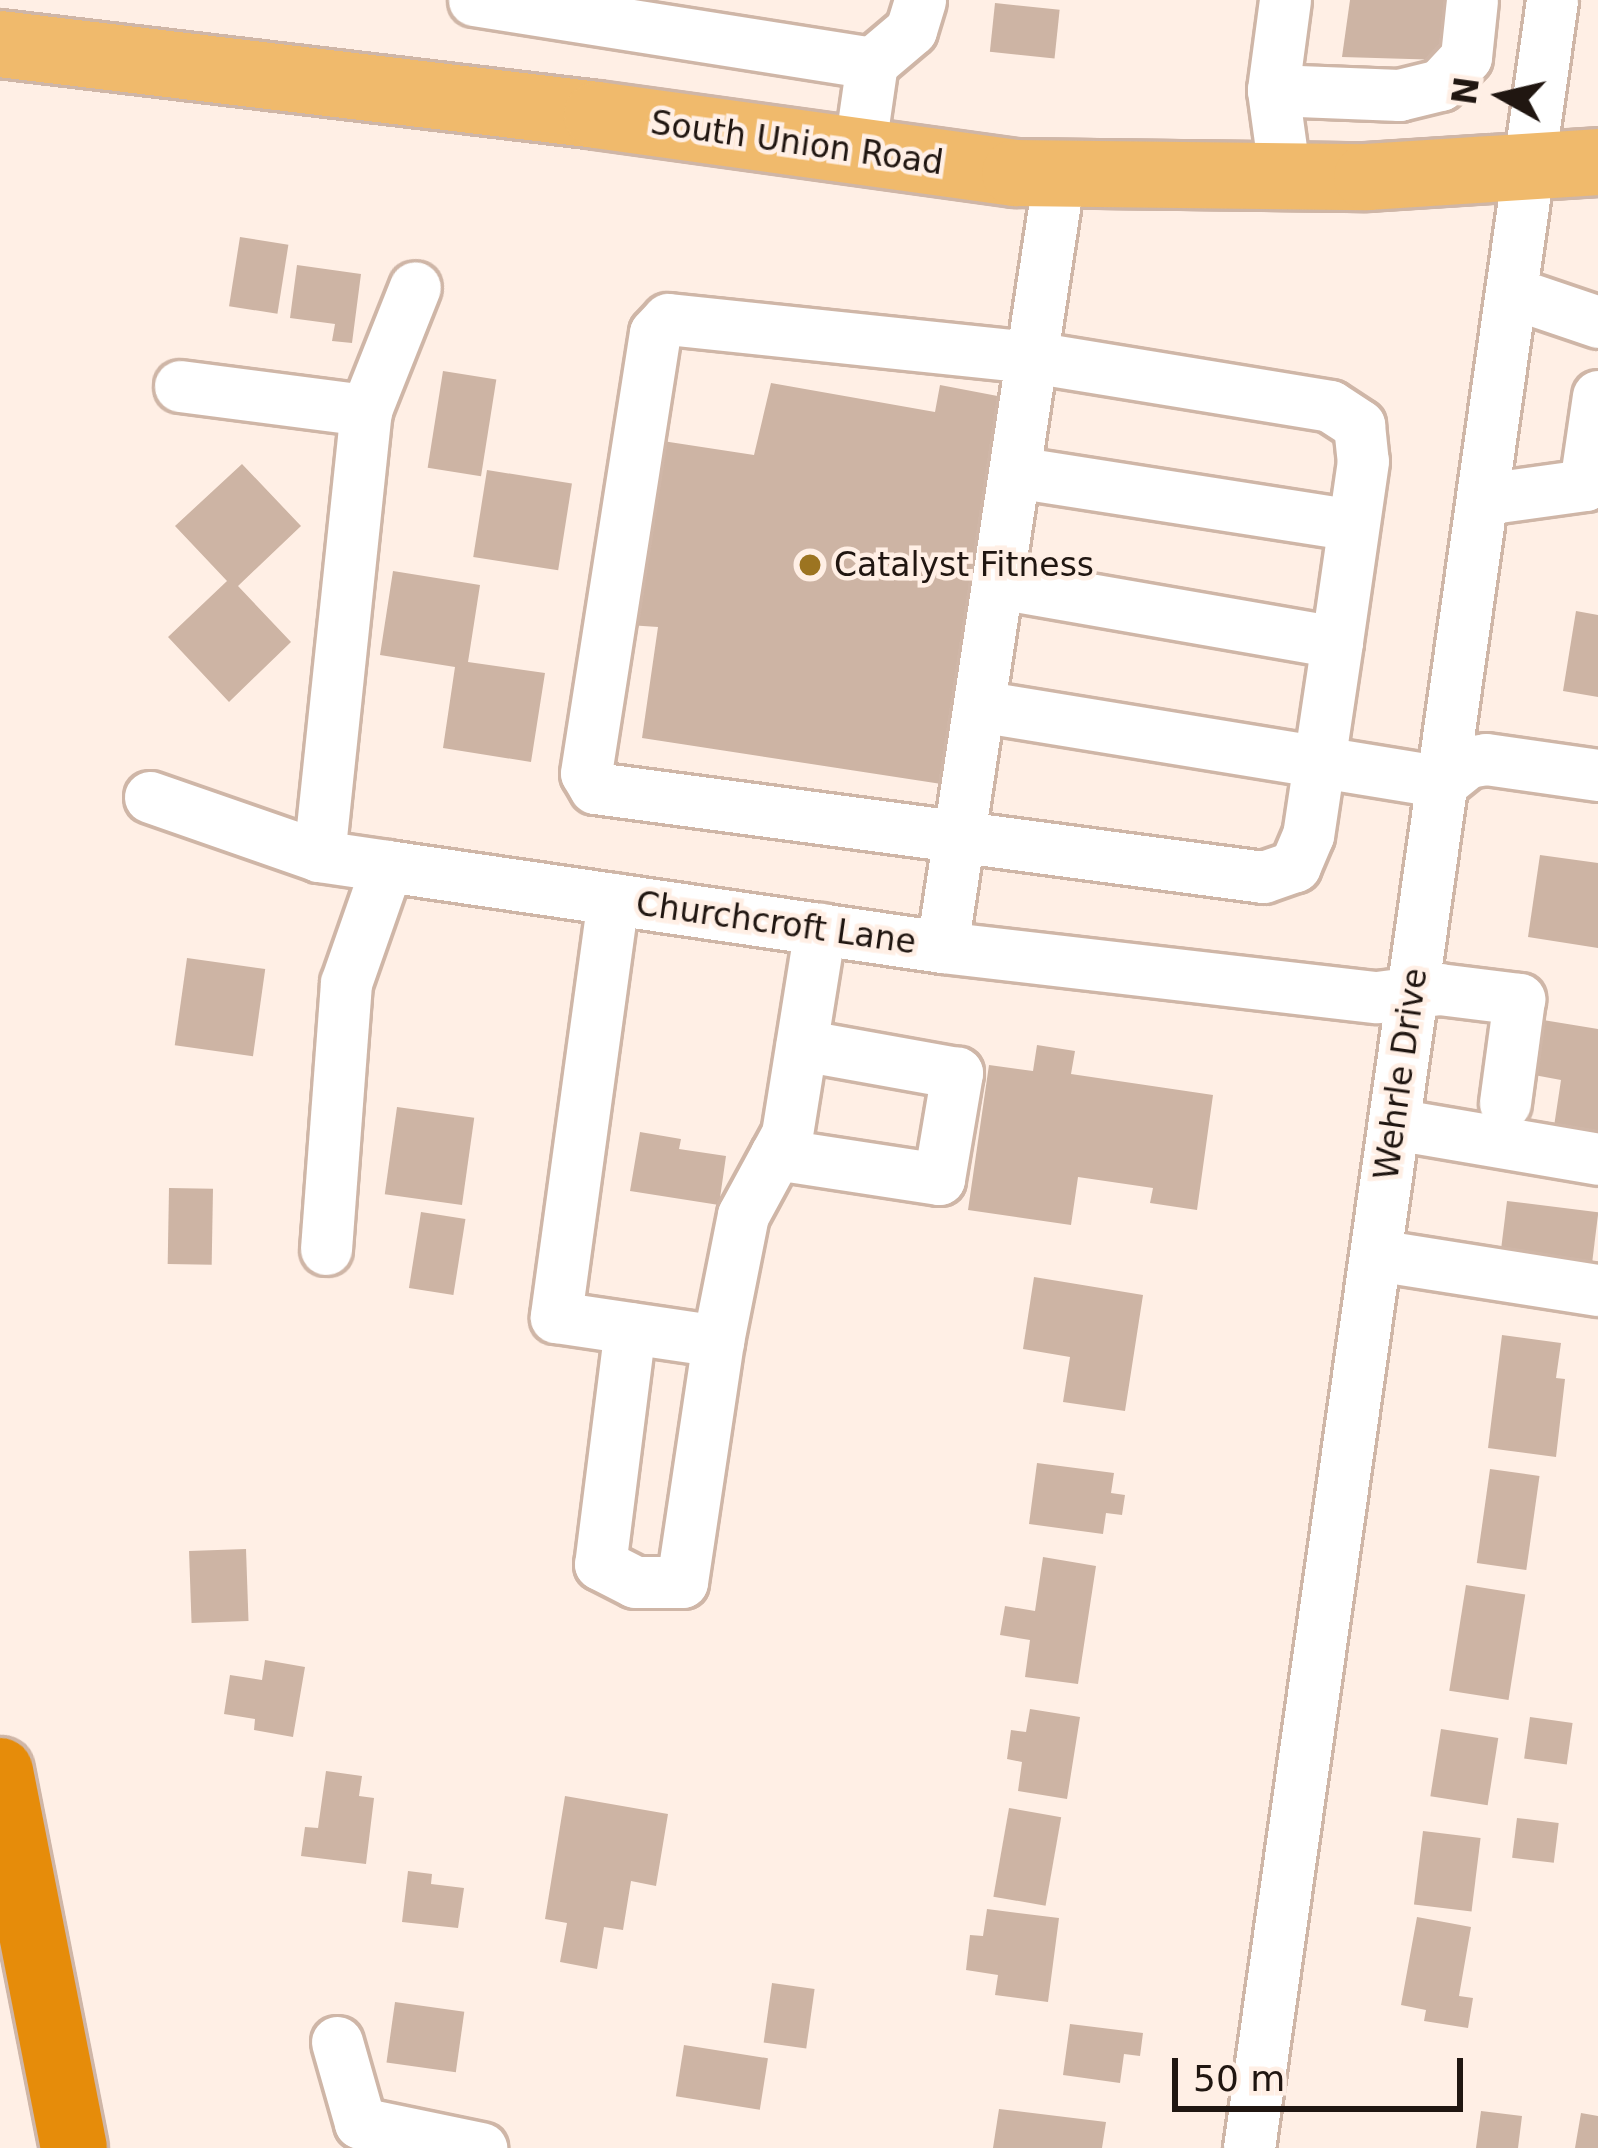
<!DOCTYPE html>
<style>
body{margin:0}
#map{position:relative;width:1598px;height:2148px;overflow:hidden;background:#ffefe5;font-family:"DejaVu Sans",sans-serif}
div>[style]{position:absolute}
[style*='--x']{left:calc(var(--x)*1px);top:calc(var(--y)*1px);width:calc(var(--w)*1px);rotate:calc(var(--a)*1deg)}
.building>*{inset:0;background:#cdb4a4;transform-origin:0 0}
.roads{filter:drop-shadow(3px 0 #cfb6a7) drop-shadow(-3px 0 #cfb6a7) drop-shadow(0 3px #cfb6a7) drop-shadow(0 -3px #cfb6a7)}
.minor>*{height:51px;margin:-25.5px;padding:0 25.5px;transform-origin:25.5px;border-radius:25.5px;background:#fff}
.major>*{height:66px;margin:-33px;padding:0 33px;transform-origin:33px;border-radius:33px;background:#f0ba6c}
.highway>*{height:66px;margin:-33px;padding:0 33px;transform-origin:33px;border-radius:33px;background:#e68c0a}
.dots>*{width:33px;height:33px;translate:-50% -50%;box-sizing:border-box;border:6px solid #ffefe5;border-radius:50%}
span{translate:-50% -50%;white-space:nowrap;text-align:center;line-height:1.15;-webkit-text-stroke:9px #ffefe5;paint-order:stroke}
.street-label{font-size:33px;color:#201611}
.poi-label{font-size:33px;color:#201611}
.left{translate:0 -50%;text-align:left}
.north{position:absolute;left:1442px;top:36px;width:120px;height:120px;-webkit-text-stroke:9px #ffefe5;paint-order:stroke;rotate:278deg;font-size:33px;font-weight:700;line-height:48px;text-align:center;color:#201611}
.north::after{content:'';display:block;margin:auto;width:42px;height:54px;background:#201611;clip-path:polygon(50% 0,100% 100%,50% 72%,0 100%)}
.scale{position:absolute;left:1172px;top:2058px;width:291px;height:54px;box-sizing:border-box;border:6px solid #201611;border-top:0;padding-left:15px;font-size:36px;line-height:42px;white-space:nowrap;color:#201611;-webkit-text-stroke:9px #ffefe5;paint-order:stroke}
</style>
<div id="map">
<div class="building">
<div style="clip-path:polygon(1350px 0,1451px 0,1443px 60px,1342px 57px)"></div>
<div style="left:995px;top:3px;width:65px;height:49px;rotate:6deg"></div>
<div style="left:240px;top:237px;width:49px;height:70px;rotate:9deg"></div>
<div style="clip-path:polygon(297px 265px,361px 274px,352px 343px,332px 341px,335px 324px,290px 318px)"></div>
<div style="left:443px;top:371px;width:54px;height:98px;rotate:9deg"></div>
<div style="clip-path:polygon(771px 383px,935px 412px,940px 385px,1008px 398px,948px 785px,642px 738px,658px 627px,628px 625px,643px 438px,754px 455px)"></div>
<div style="clip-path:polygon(242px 464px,301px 526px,238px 586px,291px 642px,229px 702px,168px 637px,227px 581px,175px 526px)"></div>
<div style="left:487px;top:470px;width:86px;height:88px;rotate:9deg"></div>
<div style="clip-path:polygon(393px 571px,480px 585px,468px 662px,545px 673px,531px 762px,443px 748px,455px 667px,380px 655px)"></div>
<div style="clip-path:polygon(1576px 611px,1598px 615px,1598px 697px,1563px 691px)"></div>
<div style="clip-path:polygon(1540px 855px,1598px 863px,1598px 948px,1528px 937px)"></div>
<div style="left:187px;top:958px;width:79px;height:88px;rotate:8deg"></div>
<div style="clip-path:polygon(1543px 1020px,1598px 1029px,1598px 1140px,1553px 1133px,1561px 1080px,1534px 1075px)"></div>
<div style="clip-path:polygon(1037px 1045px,1075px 1051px,1071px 1074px,1213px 1095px,1197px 1210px,1150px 1203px,1153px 1188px,1078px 1177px,1071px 1225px,968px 1210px,989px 1065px,1033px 1071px)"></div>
<div style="left:397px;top:1107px;width:78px;height:88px;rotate:8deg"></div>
<div style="clip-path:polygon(640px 1132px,681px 1139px,679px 1149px,726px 1156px,719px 1205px,630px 1191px)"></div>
<div style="left:169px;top:1188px;width:44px;height:76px;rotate:1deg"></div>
<div style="left:1507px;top:1201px;width:92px;height:67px;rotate:7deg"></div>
<div style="left:421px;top:1212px;width:45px;height:77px;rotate:9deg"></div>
<div style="clip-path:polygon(1034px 1277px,1143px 1295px,1125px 1411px,1063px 1402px,1070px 1357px,1023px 1349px)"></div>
<div style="clip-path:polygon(1502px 1335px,1561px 1343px,1556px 1378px,1565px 1379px,1556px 1457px,1488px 1448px)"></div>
<div style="clip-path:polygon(1037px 1463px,1114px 1473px,1111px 1493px,1125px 1495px,1122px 1515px,1106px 1513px,1103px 1534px,1029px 1524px)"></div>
<div style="left:1490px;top:1469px;width:50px;height:95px;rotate:8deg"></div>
<div style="left:246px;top:1549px;width:72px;height:57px;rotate:88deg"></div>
<div style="clip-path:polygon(1043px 1557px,1096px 1566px,1078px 1684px,1025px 1677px,1030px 1640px,1000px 1635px,1005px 1606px,1035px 1611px)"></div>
<div style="left:1466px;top:1585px;width:60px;height:107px;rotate:9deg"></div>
<div style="clip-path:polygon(265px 1660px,305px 1667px,293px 1737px,254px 1730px,255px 1719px,224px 1714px,230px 1675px,262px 1680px)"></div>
<div style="clip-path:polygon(1030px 1709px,1080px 1717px,1067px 1799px,1018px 1791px,1022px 1762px,1007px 1759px,1011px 1730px,1026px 1732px)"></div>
<div style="left:1530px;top:1717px;width:43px;height:42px;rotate:8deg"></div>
<div style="left:1441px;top:1729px;width:58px;height:68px;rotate:9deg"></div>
<div style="clip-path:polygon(326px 1771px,362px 1776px,359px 1796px,374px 1798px,366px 1864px,301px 1856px,305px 1827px,318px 1828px)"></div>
<div style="clip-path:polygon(565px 1796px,668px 1814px,656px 1886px,631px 1881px,623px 1930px,604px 1927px,597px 1969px,560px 1962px,567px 1923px,545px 1919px)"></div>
<div style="left:1009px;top:1808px;width:53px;height:90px;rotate:10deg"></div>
<div style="left:1517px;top:1818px;width:42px;height:40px;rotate:7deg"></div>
<div style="left:1423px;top:1831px;width:58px;height:74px;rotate:7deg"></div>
<div style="clip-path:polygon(408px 1871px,432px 1874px,431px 1884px,464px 1888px,458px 1928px,402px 1922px)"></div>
<div style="clip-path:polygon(987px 1909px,1059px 1918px,1048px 2002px,995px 1995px,998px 1975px,966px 1970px,970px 1935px,983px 1936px)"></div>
<div style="clip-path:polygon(1417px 1917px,1471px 1927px,1459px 1996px,1473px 1998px,1468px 2028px,1424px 2021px,1426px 2010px,1401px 2005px)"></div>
<div style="left:772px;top:1983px;width:43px;height:60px;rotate:8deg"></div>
<div style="left:395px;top:2002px;width:70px;height:61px;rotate:8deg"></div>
<div style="clip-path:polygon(1070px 2024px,1143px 2033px,1140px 2056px,1124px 2054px,1120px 2083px,1063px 2075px)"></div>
<div style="left:684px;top:2045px;width:85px;height:52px;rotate:9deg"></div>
<div style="clip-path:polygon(999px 2109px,1106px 2122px,1102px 2148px,993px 2148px)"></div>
<div style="clip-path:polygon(1481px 2111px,1522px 2116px,1518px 2148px,1476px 2148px)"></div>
<div style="clip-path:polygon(1581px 2113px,1598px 2116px,1598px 2148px,1575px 2148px)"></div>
</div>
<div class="roads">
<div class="minor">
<div style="--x:474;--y:0;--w:403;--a:9"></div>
<div style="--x:1285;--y:0;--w:91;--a:97.6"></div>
<div style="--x:1273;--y:90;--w:89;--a:82.2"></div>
<div style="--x:1273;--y:90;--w:126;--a:2.3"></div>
<div style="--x:1399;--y:95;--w:42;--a:-13.7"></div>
<div style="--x:1440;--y:85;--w:38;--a:-47"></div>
<div style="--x:1466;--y:57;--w:57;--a:-84"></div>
<div style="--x:859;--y:153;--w:91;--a:-81.8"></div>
<div style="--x:872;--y:63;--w:51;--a:-40.2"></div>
<div style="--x:911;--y:30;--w:31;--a:-73"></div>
<div style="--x:1513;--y:293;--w:90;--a:18.8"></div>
<div style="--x:668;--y:319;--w:366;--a:6"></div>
<div style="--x:1032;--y:357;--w:302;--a:9.3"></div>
<div style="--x:1330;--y:406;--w:35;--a:33"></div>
<div style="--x:1359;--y:425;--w:36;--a:84"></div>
<div style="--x:1363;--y:461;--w:183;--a:98.2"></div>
<div style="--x:1337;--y:642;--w:195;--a:98.5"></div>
<div style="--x:1308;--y:835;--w:34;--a:113"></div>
<div style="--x:1295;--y:866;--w:34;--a:161"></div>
<div style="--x:1263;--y:877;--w:674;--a:-172.41"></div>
<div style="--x:595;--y:788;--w:17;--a:-121"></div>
<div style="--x:586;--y:773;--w:445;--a:-81.1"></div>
<div style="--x:655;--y:333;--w:19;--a:-47"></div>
<div style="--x:180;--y:386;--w:188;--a:7.4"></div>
<div style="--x:1015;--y:472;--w:342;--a:8.9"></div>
<div style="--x:1484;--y:499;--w:102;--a:-7.9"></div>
<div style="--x:1585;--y:485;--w:90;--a:-81.7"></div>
<div style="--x:998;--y:583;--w:344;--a:9.9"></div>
<div style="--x:979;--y:706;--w:470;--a:9.3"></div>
<div style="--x:1443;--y:782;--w:32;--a:-39"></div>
<div style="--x:1468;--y:762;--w:18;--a:-9"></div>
<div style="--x:1486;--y:759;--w:113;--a:8.1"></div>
<div style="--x:150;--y:797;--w:179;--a:19.2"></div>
<div style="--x:319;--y:856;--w:69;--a:8.4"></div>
<div style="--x:387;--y:866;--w:561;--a:8.3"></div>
<div style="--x:942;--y:947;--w:438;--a:6.6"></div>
<div style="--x:1377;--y:997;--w:63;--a:-7.4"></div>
<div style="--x:1439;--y:989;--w:81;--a:7.1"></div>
<div style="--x:1519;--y:999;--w:105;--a:97.7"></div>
<div style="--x:319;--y:856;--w:448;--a:-84"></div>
<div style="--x:366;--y:410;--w:132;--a:-68.3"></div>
<div style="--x:613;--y:899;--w:422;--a:97.8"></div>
<div style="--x:556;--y:1317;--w:164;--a:8.4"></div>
<div style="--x:718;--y:1341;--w:128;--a:-78.8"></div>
<div style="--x:743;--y:1215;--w:92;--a:-61.5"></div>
<div style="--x:787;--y:1134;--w:208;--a:-80.9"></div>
<div style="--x:942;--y:947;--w:781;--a:-81.38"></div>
<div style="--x:1394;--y:1124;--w:207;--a:9.7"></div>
<div style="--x:776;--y:1154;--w:165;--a:8.7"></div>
<div style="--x:939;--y:1179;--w:108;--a:-80.4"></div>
<div style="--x:957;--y:1073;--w:158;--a:-169.8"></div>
<div style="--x:326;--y:1249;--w:267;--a:-85.7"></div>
<div style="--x:346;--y:983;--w:124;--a:-70.7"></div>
<div style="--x:1376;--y:1255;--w:225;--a:9"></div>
<div style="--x:630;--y:1328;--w:238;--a:97.2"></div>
<div style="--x:600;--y:1564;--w:39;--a:27"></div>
<div style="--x:635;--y:1582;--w:47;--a:0"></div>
<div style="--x:682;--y:1582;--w:244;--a:-81.5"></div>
<div style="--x:337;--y:2042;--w:84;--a:74.1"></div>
<div style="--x:360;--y:2123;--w:124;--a:11.7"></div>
<div style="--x:1249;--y:2148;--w:2169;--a:-81.97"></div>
</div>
<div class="major">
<div style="--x:0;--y:44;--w:601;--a:6.78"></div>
<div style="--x:597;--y:115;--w:422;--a:7.9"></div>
<div style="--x:1015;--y:173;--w:352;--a:0.7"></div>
<div style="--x:1367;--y:177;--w:231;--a:-3.7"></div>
</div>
<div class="highway">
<div style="--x:0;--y:1771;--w:384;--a:78.9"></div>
</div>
</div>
<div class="dots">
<div style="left:810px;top:565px;background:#9c7421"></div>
</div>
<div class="street-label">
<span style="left:797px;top:143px;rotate:8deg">South Union Road</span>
<span style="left:776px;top:923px;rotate:8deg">Churchcroft Lane</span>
<span style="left:1401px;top:1074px;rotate:-82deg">Wehrle Drive</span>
</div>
<div class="poi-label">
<span class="left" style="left:834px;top:565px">Catalyst Fitness</span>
</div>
<div class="north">N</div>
<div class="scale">50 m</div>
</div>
